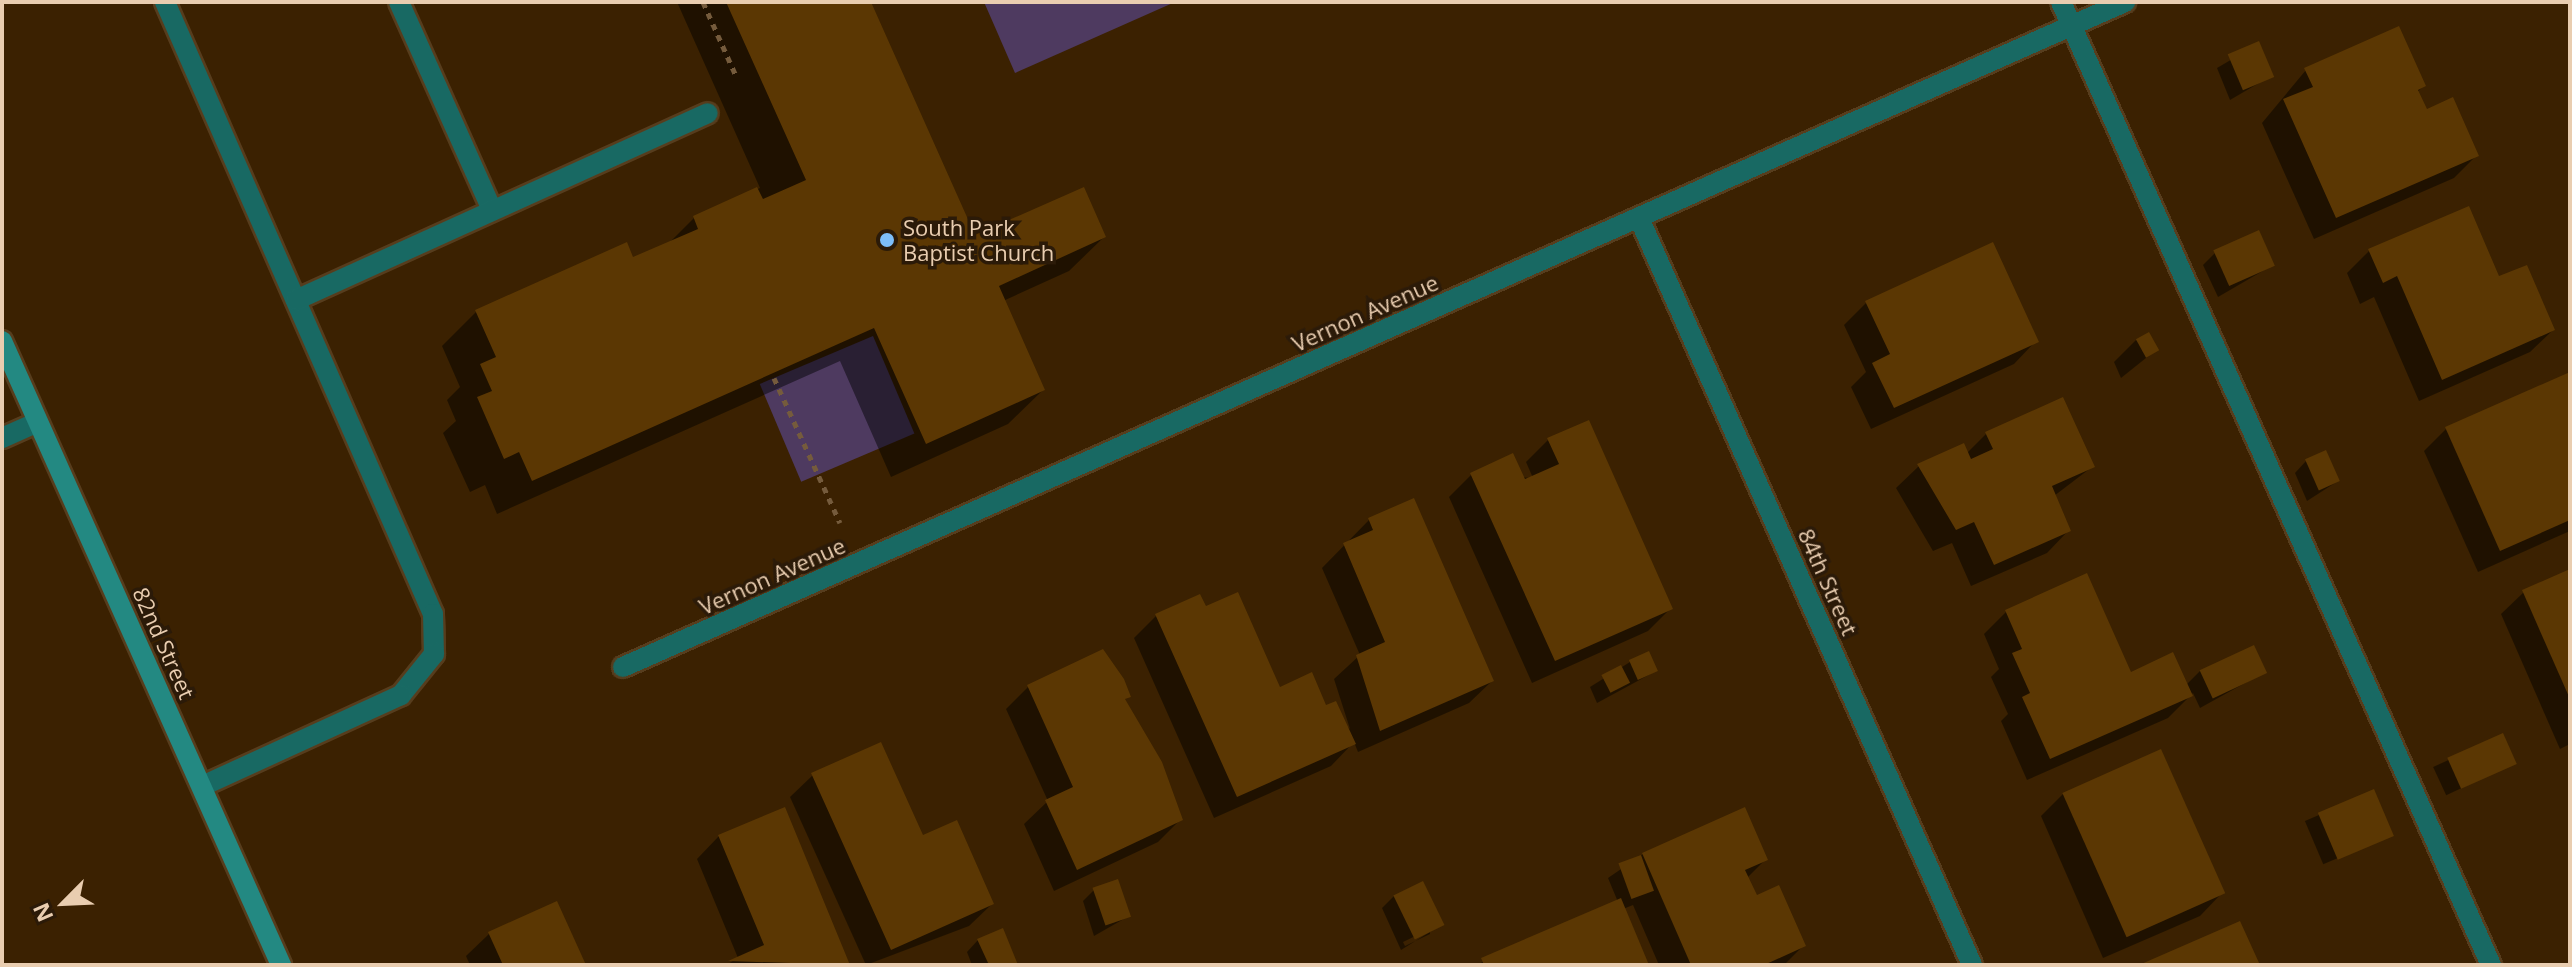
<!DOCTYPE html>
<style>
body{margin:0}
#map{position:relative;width:2572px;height:967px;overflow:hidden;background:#3b2101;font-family:"Open Sans",sans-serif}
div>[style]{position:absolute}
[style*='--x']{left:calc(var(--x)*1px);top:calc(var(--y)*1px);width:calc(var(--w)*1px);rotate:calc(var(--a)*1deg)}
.green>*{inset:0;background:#4e3a60;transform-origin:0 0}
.shadow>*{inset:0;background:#0007;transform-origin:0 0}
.building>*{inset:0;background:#5b3703;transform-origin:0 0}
.path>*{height:5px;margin-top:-2.5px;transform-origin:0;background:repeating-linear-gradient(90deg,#755b3c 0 6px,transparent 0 12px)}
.roads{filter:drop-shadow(2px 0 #573d1d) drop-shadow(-2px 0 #573d1d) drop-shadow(0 2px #573d1d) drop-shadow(0 -2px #573d1d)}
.service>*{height:20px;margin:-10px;padding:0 10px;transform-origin:10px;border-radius:10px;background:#186963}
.minor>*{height:20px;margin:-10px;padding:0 10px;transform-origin:10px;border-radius:10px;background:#186963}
.secondary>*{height:20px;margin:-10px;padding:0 10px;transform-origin:10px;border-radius:10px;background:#238982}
.dots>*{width:22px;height:22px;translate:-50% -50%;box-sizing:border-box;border:4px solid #2b1a08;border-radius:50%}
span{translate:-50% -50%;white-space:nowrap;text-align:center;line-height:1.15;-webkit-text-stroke:7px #2b1a08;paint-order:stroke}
.poi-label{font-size:22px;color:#e9cdb0}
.left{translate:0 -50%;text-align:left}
.street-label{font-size:22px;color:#e9cdb0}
.frame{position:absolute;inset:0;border:4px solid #e9cdb0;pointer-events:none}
.north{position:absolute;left:24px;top:863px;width:80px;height:80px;-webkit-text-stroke:6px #2b1a08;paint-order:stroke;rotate:246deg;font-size:22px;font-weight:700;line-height:32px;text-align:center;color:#e9cdb0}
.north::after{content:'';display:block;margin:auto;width:28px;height:36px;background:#e9cdb0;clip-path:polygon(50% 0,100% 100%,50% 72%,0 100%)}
</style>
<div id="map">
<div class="green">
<div style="clip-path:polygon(984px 2px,1175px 2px,1015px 73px)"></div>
<div style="left:873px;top:336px;width:106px;height:123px;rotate:67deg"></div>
</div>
<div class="shadow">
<div style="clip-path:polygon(677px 2px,869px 2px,974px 238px,1104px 237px,1069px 271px,1003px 301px,1043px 390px,1008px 424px,891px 477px,840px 361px,497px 514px,485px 485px,470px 492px,443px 433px,456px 421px,447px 400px,460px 387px,442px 346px,476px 312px,632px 260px,667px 245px,694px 218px,760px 188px)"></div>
<div style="clip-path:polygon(2258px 44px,2271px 76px,2230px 100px,2217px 68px)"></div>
<div style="clip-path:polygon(2306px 70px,2424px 86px,2417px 92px,2426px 112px,2476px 156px,2454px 178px,2314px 239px,2262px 123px)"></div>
<div style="clip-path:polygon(2369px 251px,2498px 279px,2553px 330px,2530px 352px,2419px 401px,2374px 297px,2360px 304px,2347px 273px)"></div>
<div style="clip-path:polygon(2215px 253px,2273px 265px,2218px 297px,2203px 265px)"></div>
<div style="clip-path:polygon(1866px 303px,2036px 341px,2014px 364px,1871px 429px,1851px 387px,1866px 372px,1844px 325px)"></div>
<div style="clip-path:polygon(2136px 340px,2156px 350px,2121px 378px,2114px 362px)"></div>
<div style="clip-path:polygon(2570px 374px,2570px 531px,2478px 572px,2424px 451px,2446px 429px)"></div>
<div style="clip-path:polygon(1987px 433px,2092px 467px,2054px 496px,2069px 530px,2047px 553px,1971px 586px,1952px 543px,1933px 551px,1896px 488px,1919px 466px,1967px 453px)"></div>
<div style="clip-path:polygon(1548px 440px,1671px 608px,1648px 631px,1532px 683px,1449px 497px,1472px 474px,1533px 478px,1526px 462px)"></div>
<div style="clip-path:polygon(2306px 461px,2338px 481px,2307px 501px,2295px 473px)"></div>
<div style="clip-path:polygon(1413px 501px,1492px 681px,1469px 703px,1358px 752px,1354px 742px,1331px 766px,1214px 818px,1134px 638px,1157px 615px,1205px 609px,1279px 689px,1325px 708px,1350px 729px,1334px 679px,1360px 655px,1322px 568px,1369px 520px)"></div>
<div style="clip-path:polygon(2570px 572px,2570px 744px,2560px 749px,2501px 614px,2524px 592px)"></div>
<div style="clip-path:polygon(2006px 612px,2130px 675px,2186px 685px,2200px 671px,2265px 672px,2200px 708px,2193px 693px,2168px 718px,2027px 780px,2001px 721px,2008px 714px,1991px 677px,1999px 669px,1984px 634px)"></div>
<div style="clip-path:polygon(1630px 662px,1656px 671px,1597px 703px,1590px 687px)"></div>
<div style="clip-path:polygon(1028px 687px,1180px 820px,1158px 842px,1054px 891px,1024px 824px,1048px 801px,1006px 709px)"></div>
<div style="left:2502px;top:735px;width:31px;height:76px;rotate:65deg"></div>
<div style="clip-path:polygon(813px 775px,922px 837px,992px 904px,969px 926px,866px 965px,790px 797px)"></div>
<div style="left:2373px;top:792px;width:47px;height:74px;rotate:67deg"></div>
<div style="clip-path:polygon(2063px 794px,2222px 893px,2200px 916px,2103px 958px,2041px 816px)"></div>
<div style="clip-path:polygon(784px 810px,848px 965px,726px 965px,738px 958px,697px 859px,719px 836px)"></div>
<div style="clip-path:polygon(1643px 854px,1766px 859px,1747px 878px,1756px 898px,1803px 946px,1784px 965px,1659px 965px,1633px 905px,1623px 909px,1647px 965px,1476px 965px,1618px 902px,1608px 878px)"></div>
<div style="clip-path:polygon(1094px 890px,1129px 916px,1094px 936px,1083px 901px)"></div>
<div style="clip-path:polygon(evenodd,1394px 896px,1441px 925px,1401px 950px,1382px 908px,1394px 896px,1430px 929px,1430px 934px,1405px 946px,1403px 942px,1430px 929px)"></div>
<div style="clip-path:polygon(489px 934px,583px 965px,470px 965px,466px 956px)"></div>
<div style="clip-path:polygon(978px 940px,1014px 965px,972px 965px,967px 952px)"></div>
</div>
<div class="building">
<div style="clip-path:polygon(726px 2px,871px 2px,975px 235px,1084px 187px,1106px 237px,999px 286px,1045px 390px,926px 444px,874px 328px,532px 481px,519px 452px,504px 459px,477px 397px,492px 391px,480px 364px,496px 357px,475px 310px,627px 242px,633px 257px,698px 229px,693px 216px,757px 187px,763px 199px,806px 180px)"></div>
<div style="clip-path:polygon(2399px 26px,2426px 86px,2418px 90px,2427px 109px,2453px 97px,2479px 156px,2336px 218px,2283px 99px,2313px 87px,2304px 68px)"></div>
<div style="left:2259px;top:41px;width:39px;height:34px;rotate:67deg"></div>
<div style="clip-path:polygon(2469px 206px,2499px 276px,2527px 265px,2555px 330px,2442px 380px,2397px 276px,2383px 283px,2368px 249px)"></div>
<div style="left:2259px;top:230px;width:39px;height:50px;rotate:66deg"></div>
<div style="clip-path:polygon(1993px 242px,2039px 342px,1894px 408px,1872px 363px,1890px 354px,1865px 301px)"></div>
<div style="left:2149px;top:332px;width:21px;height:15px;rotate:61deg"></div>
<div style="clip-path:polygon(2570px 372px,2570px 520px,2500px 551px,2445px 427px)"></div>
<div style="clip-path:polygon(2063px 397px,2095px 467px,2052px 486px,2071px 531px,1994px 565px,1974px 522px,1956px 530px,1917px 464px,1964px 443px,1971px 459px,1993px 449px,1985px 432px)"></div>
<div style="clip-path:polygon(1589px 420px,1673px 609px,1555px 661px,1470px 473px,1513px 453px,1525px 479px,1559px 464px,1547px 438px)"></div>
<div style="left:2326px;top:450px;width:34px;height:23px;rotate:66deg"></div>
<div style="clip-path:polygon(1414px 498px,1494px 681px,1380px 731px,1356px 655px,1385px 642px,1343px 543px,1373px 530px,1368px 518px)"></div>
<div style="clip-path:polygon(2570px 569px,2570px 699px,2522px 590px)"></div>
<div style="clip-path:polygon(2087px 573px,2131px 672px,2173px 652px,2193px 696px,2050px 759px,2022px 697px,2030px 693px,2012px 653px,2022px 649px,2005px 610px)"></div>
<div style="clip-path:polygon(1238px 592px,1280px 687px,1312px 672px,1326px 705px,1336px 701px,1356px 744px,1237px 797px,1155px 614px,1200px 594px,1206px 606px)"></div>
<div style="left:2254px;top:645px;width:31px;height:60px;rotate:65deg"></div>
<div style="clip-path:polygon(1103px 649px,1124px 679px,1131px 697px,1125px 699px,1162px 762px,1183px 820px,1077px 870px,1045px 800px,1073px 787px,1027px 685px)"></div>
<div style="left:1649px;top:651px;width:22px;height:22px;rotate:66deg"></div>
<div style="left:1621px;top:665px;width:20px;height:22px;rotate:63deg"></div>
<div style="left:2503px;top:733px;width:34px;height:61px;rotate:66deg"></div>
<div style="clip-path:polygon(881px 742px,923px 835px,957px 820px,994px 904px,891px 950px,811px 773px)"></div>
<div style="left:2161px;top:749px;width:158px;height:108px;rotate:66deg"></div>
<div style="left:2374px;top:789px;width:51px;height:61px;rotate:67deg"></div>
<div style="clip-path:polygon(785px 807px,850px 965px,728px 961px,764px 945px,718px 835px)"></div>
<div style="clip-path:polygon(1745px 807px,1768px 860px,1745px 870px,1757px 895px,1779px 885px,1806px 946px,1764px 965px,1691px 965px,1642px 853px)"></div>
<div style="left:1641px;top:855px;width:38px;height:24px;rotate:70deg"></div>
<div style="left:1118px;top:879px;width:40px;height:27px;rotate:71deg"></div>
<div style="left:1423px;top:881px;width:49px;height:33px;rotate:64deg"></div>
<div style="clip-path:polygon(1621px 898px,1649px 965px,1484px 965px,1481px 958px)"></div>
<div style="clip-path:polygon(557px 901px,586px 965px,503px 965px,488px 932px)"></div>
<div style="clip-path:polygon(2240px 921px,2260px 965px,2139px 965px)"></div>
<div style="clip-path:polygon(1003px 928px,1018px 965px,989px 965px,977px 939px)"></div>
</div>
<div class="path">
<div style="--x:703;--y:2;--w:83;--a:65.9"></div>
<div style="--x:774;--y:378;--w:159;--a:65.5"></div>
</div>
<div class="roads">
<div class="service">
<div style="--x:165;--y:2;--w:668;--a:66.35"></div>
<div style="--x:433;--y:614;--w:40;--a:88.6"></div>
<div style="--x:434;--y:654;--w:53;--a:128.8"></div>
<div style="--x:401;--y:695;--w:219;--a:155.4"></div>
<div style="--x:399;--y:2;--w:228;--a:65.9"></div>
<div style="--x:2061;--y:2;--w:1055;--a:65.94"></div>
<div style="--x:296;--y:300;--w:452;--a:-24.4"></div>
<div style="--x:2;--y:438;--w:39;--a:-24"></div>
</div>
<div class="minor">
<div style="--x:1639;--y:218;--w:818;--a:65.97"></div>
<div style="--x:623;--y:667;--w:1643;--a:-23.88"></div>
</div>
<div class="secondary">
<div style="--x:2;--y:341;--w:684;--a:65.91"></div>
</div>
</div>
<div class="dots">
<div style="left:887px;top:240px;background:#7dbef9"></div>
</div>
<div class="poi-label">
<span class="left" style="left:903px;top:240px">South Park<br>Baptist Church</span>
</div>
<div class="street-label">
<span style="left:1365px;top:313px;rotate:-24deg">Vernon Avenue</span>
<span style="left:772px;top:576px;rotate:-24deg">Vernon Avenue</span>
<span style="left:1828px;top:582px;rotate:66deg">84th Street</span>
<span style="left:164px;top:643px;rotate:66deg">82nd Street</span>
</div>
<div class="frame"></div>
<div class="north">N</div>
</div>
